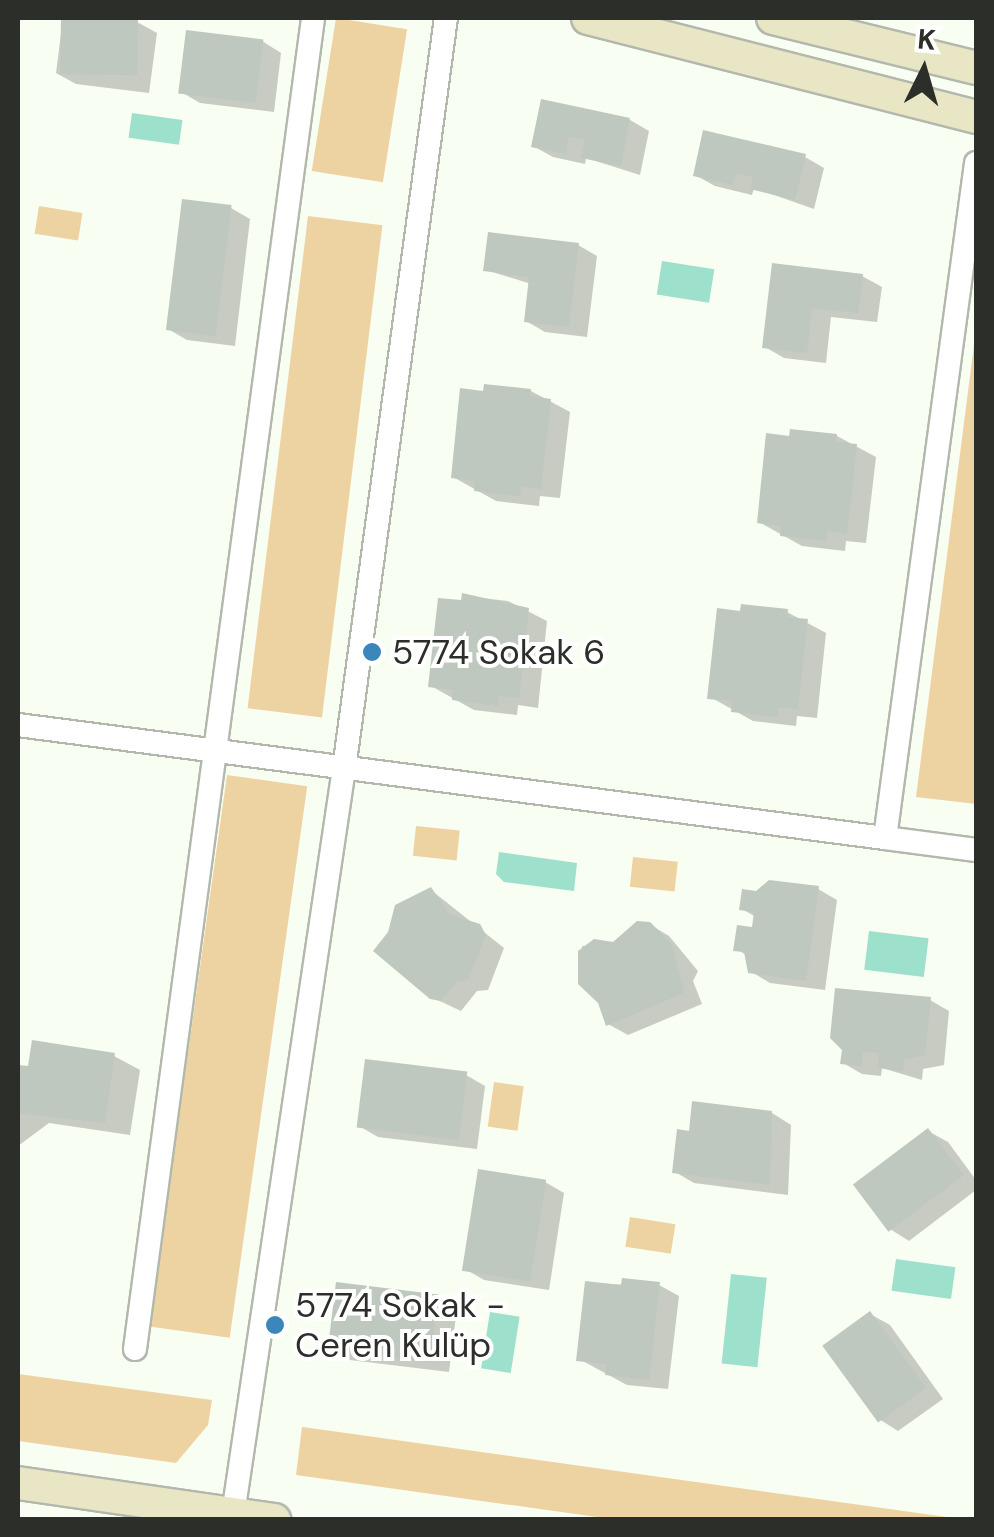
<!DOCTYPE html>
<meta charset="utf-8">
<style>
body{margin:0}
#map{position:relative;width:994px;height:1537px;overflow:hidden;background:#f9fef2;font-family:"DM Sans",sans-serif}
div>[style]{position:absolute}
[style*='--x']{left:calc(var(--x)*1px);top:calc(var(--y)*1px);width:calc(var(--w)*1px);rotate:calc(var(--a)*1deg)}
.green>*{inset:0;background:#eed3a2;transform-origin:0 0}
.water>*{inset:0;background:#9de1cc;transform-origin:0 0}
.shadow>*{inset:0;background:#0003}
.building>*{inset:0;background:#bec8bf;transform-origin:0 0}
.roads{filter:drop-shadow(2px 0 #b3b8ad) drop-shadow(-2px 0 #b3b8ad) drop-shadow(0 2px #b3b8ad) drop-shadow(0 -2px #b3b8ad)}
.street>*{height:22px;margin:-11px;padding:0 11px;transform-origin:11px;border-radius:11px;background:#fff}
.secondary>*{height:32px;margin:-16px;padding:0 16px;transform-origin:16px;border-radius:16px;background:#e9e6c6}
.dots>*{width:28px;height:28px;translate:-50% -50%;box-sizing:border-box;border:5px solid #fff;border-radius:50%}
span{translate:-50% -50%;white-space:nowrap;text-align:center;line-height:1.15;-webkit-text-stroke:8px #fff;paint-order:stroke}
.poi-label{font-size:35px;color:#2c2e2a}
.left{translate:0 -50%;text-align:left}
.frame{position:absolute;inset:0;border:20px solid #2c2e2a;pointer-events:none}
.north{position:absolute;left:874px;top:20px;width:100px;height:100px;-webkit-text-stroke:8px #fff;paint-order:stroke;rotate:5deg;font-size:28px;font-weight:700;line-height:40px;text-align:center;color:#2c2e2a}
.north::after{content:'';display:block;margin:auto;width:35px;height:45px;background:#2c2e2a;clip-path:polygon(50% 0,100% 100%,50% 72%,0 100%)}
</style>
<div id="map">
<div class="green">
<div style="left:336px;top:18px;width:72px;height:155px;rotate:9deg"></div>
<div style="left:39px;top:206px;width:44px;height:28px;rotate:9deg"></div>
<div style="left:308px;top:216px;width:75px;height:496px;rotate:7deg"></div>
<div style="clip-path:polygon(976px 329px,976px 804px,916px 797px)"></div>
<div style="left:227px;top:775px;width:81px;height:557px;rotate:8deg"></div>
<div style="left:416px;top:826px;width:44px;height:30px;rotate:6deg"></div>
<div style="left:633px;top:857px;width:45px;height:30px;rotate:6deg"></div>
<div style="left:494px;top:1082px;width:30px;height:45px;rotate:8deg"></div>
<div style="left:630px;top:1217px;width:46px;height:30px;rotate:9deg"></div>
<div style="clip-path:polygon(18px 1374px,212px 1400px,208px 1425px,176px 1463px,18px 1441px)"></div>
<div style="clip-path:polygon(302px 1427px,303px 1427px,961px 1519px,611px 1519px,296px 1475px)"></div>
</div>
<div class="water">
<div style="left:132px;top:113px;width:51px;height:25px;rotate:8deg"></div>
<div style="left:662px;top:261px;width:53px;height:34px;rotate:9deg"></div>
<div style="clip-path:polygon(499px 852px,577px 863px,574px 891px,504px 882px,496px 874px)"></div>
<div style="left:869px;top:931px;width:60px;height:39px;rotate:7deg"></div>
<div style="left:896px;top:1259px;width:60px;height:32px;rotate:8deg"></div>
<div style="left:731px;top:1274px;width:36px;height:90px;rotate:6deg"></div>
<div style="left:490px;top:1312px;width:30px;height:57px;rotate:9deg"></div>
</div>
<div class="shadow">
<div style="clip-path:polygon(63px 18px,137px 22px,157px 33px,149px 93px,76px 84px,56px 73px)"></div>
<div style="clip-path:polygon(262px 41px,281px 53px,274px 112px,200px 103px,181px 92px)"></div>
<div style="clip-path:polygon(630px 120px,649px 131px,640px 175px,586px 158px,585px 164px,553px 157px,533px 146px)"></div>
<div style="clip-path:polygon(805px 157px,824px 168px,814px 209px,754px 188px,752px 195px,715px 186px,695px 175px)"></div>
<div style="clip-path:polygon(231px 208px,250px 219px,235px 346px,187px 340px,168px 329px)"></div>
<div style="clip-path:polygon(578px 245px,597px 256px,587px 337px,545px 332px,526px 321px,531px 284px,486px 270px)"></div>
<div style="clip-path:polygon(774px 266px,862px 276px,882px 287px,877px 322px,831px 317px,826px 363px,784px 358px,765px 347px)"></div>
<div style="clip-path:polygon(462px 391px,531px 391px,570px 412px,560px 498px,540px 496px,539px 506px,496px 501px,453px 477px)"></div>
<div style="clip-path:polygon(769px 436px,837px 436px,876px 457px,866px 543px,846px 541px,845px 551px,802px 546px,759px 522px)"></div>
<div style="clip-path:polygon(464px 596px,508px 601px,547px 621px,538px 708px,518px 705px,517px 715px,474px 710px,431px 686px)"></div>
<div style="clip-path:polygon(787px 612px,826px 633px,817px 718px,797px 716px,796px 726px,753px 721px,710px 697px)"></div>
<div style="clip-path:polygon(818px 889px,837px 900px,825px 990px,770px 983px,750px 971px,748px 956px,736px 949px,754px 930px,756px 917px,742px 909px)"></div>
<div style="clip-path:polygon(431px 890px,504px 948px,488px 990px,477px 991px,461px 1011px,431px 997px)"></div>
<div style="clip-path:polygon(649px 924px,669px 936px,698px 971px,693px 981px,702px 1004px,628px 1035px,608px 1024px,600px 1002px,580px 983px,582px 946px,614px 945px)"></div>
<div style="clip-path:polygon(930px 1000px,949px 1011px,944px 1065px,923px 1069px,922px 1080px,882px 1068px,881px 1076px,862px 1074px,843px 1063px,844px 1050px)"></div>
<div style="clip-path:polygon(114px 1056px,140px 1070px,130px 1135px,49px 1123px,18px 1146px,18px 1067px)"></div>
<div style="clip-path:polygon(466px 1075px,485px 1086px,477px 1149px,378px 1137px,359px 1126px)"></div>
<div style="clip-path:polygon(772px 1113px,791px 1125px,788px 1195px,694px 1183px,675px 1172px,691px 1134px)"></div>
<div style="clip-path:polygon(928px 1131px,948px 1142px,976px 1180px,976px 1190px,909px 1241px,890px 1229px)"></div>
<div style="clip-path:polygon(545px 1182px,564px 1193px,549px 1290px,484px 1280px,465px 1269px)"></div>
<div style="clip-path:polygon(587px 1284px,659px 1285px,679px 1296px,668px 1389px,627px 1385px,579px 1359px)"></div>
<div style="clip-path:polygon(437px 1297px,457px 1308px,449px 1372px,350px 1360px,330px 1349px)"></div>
<div style="clip-path:polygon(870px 1314px,890px 1325px,943px 1399px,898px 1431px,879px 1419px)"></div>
</div>
<div class="building">
<div style="left:61px;top:18px;width:77px;height:56px;rotate:1deg"></div>
<div style="left:186px;top:30px;width:78px;height:64px;rotate:7deg"></div>
<div style="clip-path:polygon(541px 99px,630px 118px,621px 166px,581px 158px,585px 140px,569px 137px,566px 154px,531px 147px)"></div>
<div style="clip-path:polygon(703px 130px,806px 154px,795px 200px,750px 189px,753px 177px,736px 173px,733px 185px,693px 176px)"></div>
<div style="left:182px;top:199px;width:50px;height:132px;rotate:7deg"></div>
<div style="clip-path:polygon(488px 232px,579px 243px,569px 327px,524px 322px,529px 277px,483px 271px)"></div>
<div style="clip-path:polygon(772px 263px,863px 274px,858px 313px,812px 308px,807px 353px,762px 348px)"></div>
<div style="clip-path:polygon(484px 384px,531px 389px,530px 396px,551px 399px,541px 489px,521px 486px,520px 496px,474px 491px,475px 481px,451px 478px,460px 388px,483px 391px)"></div>
<div style="clip-path:polygon(790px 429px,837px 434px,836px 442px,857px 444px,847px 534px,827px 531px,827px 541px,780px 536px,781px 526px,757px 523px,766px 433px,789px 436px)"></div>
<div style="clip-path:polygon(462px 593px,529px 608px,519px 698px,499px 696px,498px 706px,452px 700px,453px 690px,428px 687px,438px 598px,461px 600px)"></div>
<div style="clip-path:polygon(741px 604px,788px 609px,787px 617px,808px 619px,798px 709px,778px 707px,777px 717px,731px 712px,732px 701px,707px 699px,717px 608px,740px 611px)"></div>
<div style="clip-path:polygon(769px 880px,819px 886px,806px 981px,748px 973px,744px 952px,733px 951px,737px 925px,752px 927px,754px 912px,739px 910px,742px 889px,756px 891px)"></div>
<div style="clip-path:polygon(431px 887px,449px 914px,480px 924px,486px 935px,468px 980px,457px 981px,441px 1001px,430px 999px,373px 951px,388px 932px,395px 905px)"></div>
<div style="clip-path:polygon(637px 921px,650px 922px,672px 944px,684px 993px,606px 1026px,598px 1003px,578px 984px,578px 951px,594px 939px,613px 942px)"></div>
<div style="clip-path:polygon(835px 988px,931px 997px,925px 1055px,904px 1060px,903px 1071px,878px 1068px,879px 1053px,863px 1051px,862px 1066px,840px 1064px,842px 1050px,830px 1038px)"></div>
<div style="clip-path:polygon(32px 1040px,115px 1053px,105px 1123px,18px 1113px,18px 1065px,28px 1066px)"></div>
<div style="left:365px;top:1059px;width:103px;height:69px;rotate:7deg"></div>
<div style="clip-path:polygon(692px 1101px,772px 1111px,770px 1185px,672px 1173px,677px 1129px,689px 1131px)"></div>
<div style="left:928px;top:1128px;width:59px;height:94px;rotate:53deg"></div>
<div style="left:478px;top:1169px;width:69px;height:103px;rotate:9deg"></div>
<div style="clip-path:polygon(622px 1278px,660px 1282px,649px 1380px,605px 1375px,607px 1364px,576px 1361px,585px 1281px,621px 1285px)"></div>
<div style="left:336px;top:1282px;width:103px;height:68px;rotate:7deg"></div>
<div style="left:870px;top:1311px;width:95px;height:59px;rotate:54deg"></div>
</div>
<div class="roads">
<div class="street">
<div style="--x:18;--y:725;--w:874;--a:7.43"></div>
<div style="--x:885;--y:838;--w:681;--a:-82.32"></div>
<div style="--x:885;--y:838;--w:92;--a:7.5"></div>
<div style="--x:135;--y:1349;--w:1343;--a:-82.38"></div>
<div style="--x:233;--y:1514;--w:753;--a:-81.53"></div>
<div style="--x:344;--y:769;--w:758;--a:-82.27"></div>
</div>
<div class="secondary">
<div style="--x:588;--y:18;--w:400;--a:14.3"></div>
<div style="--x:773;--y:18;--w:209;--a:13.8"></div>
<div style="--x:18;--y:1483;--w:259;--a:8.2"></div>
</div>
</div>
<div class="dots">
<div style="left:372px;top:652px;background:#3b86ba"></div>
<div style="left:275px;top:1325px;background:#3b86ba"></div>
</div>
<div class="poi-label">
<span class="left" style="left:392px;top:652px">5774 Sokak 6</span>
<span class="left" style="left:295px;top:1325px">5774 Sokak -<br>Ceren Kulüp</span>
</div>
<div class="frame"></div>
<div class="north">K</div>
</div>
